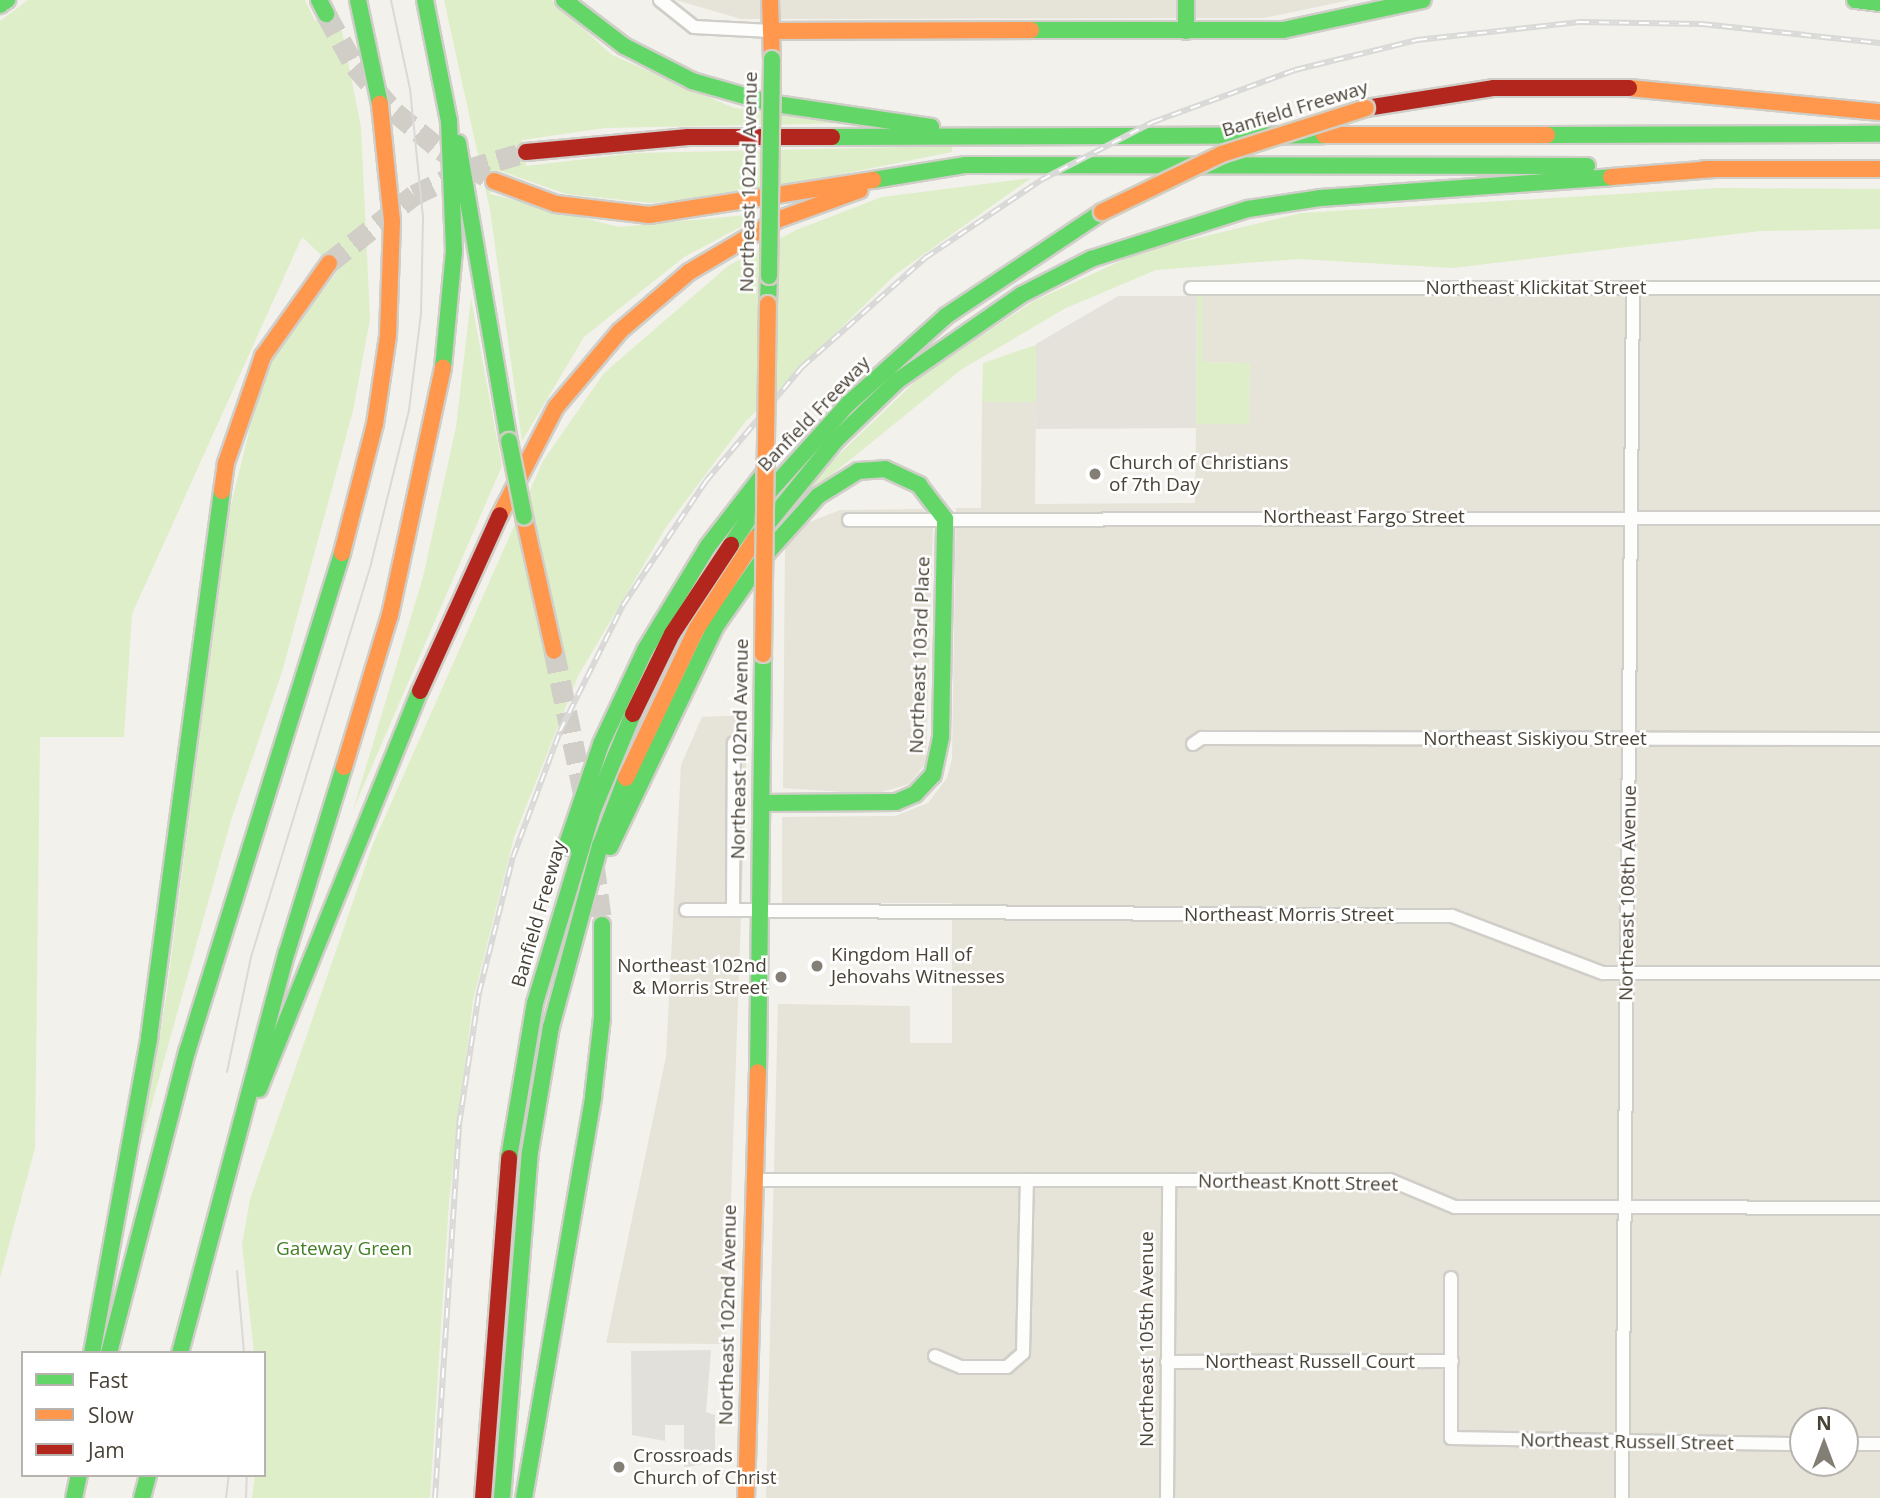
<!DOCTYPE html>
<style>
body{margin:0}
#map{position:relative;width:1880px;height:1498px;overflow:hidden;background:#f2f1eb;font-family:"Open Sans",sans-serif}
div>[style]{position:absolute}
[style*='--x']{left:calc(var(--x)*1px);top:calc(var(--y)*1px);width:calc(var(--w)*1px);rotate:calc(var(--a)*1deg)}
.residential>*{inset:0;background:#e6e3d8}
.industrial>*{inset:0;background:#e5e2dc}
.green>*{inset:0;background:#deeec9}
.parking>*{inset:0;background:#e1e0da}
.highway-tunnel>*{height:21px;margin-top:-10.5px;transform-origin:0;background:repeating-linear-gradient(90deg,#d0cec7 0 21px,transparent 0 31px)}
.roads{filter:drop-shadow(2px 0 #d0cec8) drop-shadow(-2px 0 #d0cec8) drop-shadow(0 2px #d0cec8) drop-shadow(0 -2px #d0cec8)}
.street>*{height:12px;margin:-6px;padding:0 6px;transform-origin:6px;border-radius:6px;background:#fdfdfc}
.fast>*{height:16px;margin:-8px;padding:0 8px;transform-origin:8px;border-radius:8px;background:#63d668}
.slow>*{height:16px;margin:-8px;padding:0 8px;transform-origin:8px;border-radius:8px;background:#ff974d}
.jam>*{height:16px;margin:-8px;padding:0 8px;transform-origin:8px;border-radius:8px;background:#b3261e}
.tram>*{height:2px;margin:-1px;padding:0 1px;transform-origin:1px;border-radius:1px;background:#d9d9d8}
.rail>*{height:6px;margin-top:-3px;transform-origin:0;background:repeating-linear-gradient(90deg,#fff 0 10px,#d9d9d8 0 20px);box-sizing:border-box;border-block:2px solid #d9d9d8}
.bridges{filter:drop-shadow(2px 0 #d2cec2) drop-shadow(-2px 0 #d2cec2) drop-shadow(0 2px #d2cec2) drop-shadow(0 -2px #d2cec2)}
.fast-bridge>*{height:16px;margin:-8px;padding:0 8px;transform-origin:8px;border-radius:8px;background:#63d668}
.slow-bridge>*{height:16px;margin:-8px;padding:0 8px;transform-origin:8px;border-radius:8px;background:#ff974d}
.dots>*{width:19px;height:19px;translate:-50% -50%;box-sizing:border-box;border:4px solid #fff;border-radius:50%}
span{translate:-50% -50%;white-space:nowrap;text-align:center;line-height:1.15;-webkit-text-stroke:5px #fff;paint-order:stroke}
.street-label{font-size:19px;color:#494236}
.poi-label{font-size:19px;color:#494236}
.left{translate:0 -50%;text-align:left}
.right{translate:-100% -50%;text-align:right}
.park-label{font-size:19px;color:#437f24}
.legend{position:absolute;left:21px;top:1351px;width:245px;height:126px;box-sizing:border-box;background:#fff;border:2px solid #b6b3af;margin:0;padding:9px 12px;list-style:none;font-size:21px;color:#494236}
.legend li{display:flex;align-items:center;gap:14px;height:35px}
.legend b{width:35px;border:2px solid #b6b3af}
.north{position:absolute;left:1789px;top:1407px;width:70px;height:70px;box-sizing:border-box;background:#fff;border:2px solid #b6b3af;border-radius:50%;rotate:0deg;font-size:19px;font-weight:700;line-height:28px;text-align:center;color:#494236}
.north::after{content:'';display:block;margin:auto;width:24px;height:32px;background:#847f75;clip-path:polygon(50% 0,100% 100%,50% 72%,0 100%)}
</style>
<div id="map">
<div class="residential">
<div style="clip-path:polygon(676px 0,1350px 0,1264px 18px,741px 19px)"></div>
<div style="clip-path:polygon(evenodd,1203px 296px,1880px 296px,1880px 1498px,766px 1498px,778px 1004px,910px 1006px,910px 1043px,952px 1043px,952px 903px,782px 903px,782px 817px,895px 816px,928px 803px,947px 778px,952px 759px,956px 508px,981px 508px,982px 402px,1036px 402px,1035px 504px,1195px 503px,1196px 424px,1249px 424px,1250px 363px,1203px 362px,1203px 296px,1803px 1421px,1845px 1421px,1845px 1463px,1803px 1463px,1803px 1421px)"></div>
<div style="clip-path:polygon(923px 509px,933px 528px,926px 763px,909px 784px,875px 794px,783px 788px,785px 546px,800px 526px,840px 510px)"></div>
<div style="clip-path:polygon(748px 715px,726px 1344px,606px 1343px,666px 1057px,681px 765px,702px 717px)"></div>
</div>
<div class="industrial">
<div style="clip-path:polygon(1118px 296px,1197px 296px,1196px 428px,1036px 429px,1036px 344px)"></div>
</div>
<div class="green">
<div style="clip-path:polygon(28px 0,305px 0,315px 21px,338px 11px,361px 127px,370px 319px,353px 411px,282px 672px,231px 820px,141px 1143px,166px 998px,227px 521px,266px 363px,338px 271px,302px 237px,132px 614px,124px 737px,40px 737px,35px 1148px,0 1278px,0 21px)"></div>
<div style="clip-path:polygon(444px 0,552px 0,612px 55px,734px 108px,857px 123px,605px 128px,522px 140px,526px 166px,635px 153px,952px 146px,952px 152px,753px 192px,651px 203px,566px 194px,498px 170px,490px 194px,619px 227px,747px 215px,750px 222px,684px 257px,584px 337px,522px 441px,490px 210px)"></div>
<div style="clip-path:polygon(1031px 178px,896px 274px,745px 422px,666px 527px,578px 676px,514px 837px,473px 1000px,449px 1201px,430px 1498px,252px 1498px,255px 1475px,264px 1475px,264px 1353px,254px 1353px,242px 1245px,250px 1199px,373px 844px,543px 461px,604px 373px,728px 266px,796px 230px,882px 197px)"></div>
<div style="clip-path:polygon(1719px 188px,1880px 189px,1880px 229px,1760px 231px,1453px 268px,1299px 259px,1156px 270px,1066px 308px,962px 369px,819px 485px,784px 522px,784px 507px,921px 376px,1034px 301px,1140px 252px,1301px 213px)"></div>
<div style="clip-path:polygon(1197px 296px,1203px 296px,1203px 362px,1250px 363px,1249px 424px,1196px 424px)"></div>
<div style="clip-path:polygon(471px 298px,502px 466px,353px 810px,423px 577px,456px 427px)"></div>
<div style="clip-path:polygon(1036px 345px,1036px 402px,982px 402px,983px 363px)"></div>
</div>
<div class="parking">
<div style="clip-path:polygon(711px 1350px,706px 1412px,715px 1415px,715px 1461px,684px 1468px,684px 1425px,665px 1425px,665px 1441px,632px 1435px,631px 1351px)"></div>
</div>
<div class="highway-tunnel">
<div style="--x:326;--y:14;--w:60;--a:60.9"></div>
<div style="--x:355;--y:66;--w:61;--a:49"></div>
<div style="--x:395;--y:112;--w:60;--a:39.6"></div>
<div style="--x:441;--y:150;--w:61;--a:30.3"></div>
<div style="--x:329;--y:263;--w:109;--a:-38.7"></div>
<div style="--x:414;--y:195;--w:60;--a:-25.7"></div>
<div style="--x:468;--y:169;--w:60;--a:-16.3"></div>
<div style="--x:554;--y:651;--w:153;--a:78.3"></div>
<div style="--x:594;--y:864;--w:62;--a:82.5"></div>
</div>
<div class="roads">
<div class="street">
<div style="--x:660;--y:0;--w:43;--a:38.5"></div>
<div style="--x:694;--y:27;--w:77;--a:3"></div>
<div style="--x:1191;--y:288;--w:689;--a:0"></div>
<div style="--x:849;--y:520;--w:1031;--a:-0.11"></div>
<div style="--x:1193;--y:744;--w:11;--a:-34"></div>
<div style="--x:1202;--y:738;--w:678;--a:0.08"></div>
<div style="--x:686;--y:910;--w:766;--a:0.45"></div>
<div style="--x:1452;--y:916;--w:161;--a:20.7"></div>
<div style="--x:1603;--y:973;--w:277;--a:0"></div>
<div style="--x:733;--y:910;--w:167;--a:-89.7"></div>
<div style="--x:753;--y:1180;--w:637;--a:0"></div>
<div style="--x:1390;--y:1180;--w:70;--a:22.6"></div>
<div style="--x:1455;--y:1207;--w:425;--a:0.1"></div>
<div style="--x:1451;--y:1278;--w:160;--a:90"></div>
<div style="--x:1451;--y:1438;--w:352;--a:1"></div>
<div style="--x:935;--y:1356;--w:28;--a:23"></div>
<div style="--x:961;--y:1367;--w:46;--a:0"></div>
<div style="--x:1007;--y:1367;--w:21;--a:-41"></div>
<div style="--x:1023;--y:1353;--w:172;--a:-88.7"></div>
<div style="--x:1167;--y:1362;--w:285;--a:-0.2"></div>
<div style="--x:1845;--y:1444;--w:35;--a:0"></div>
<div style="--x:1167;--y:1498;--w:317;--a:-89.6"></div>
<div style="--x:1622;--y:1498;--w:1210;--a:-89.48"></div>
</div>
<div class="fast">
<div style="--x:319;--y:0;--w:16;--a:63"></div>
<div style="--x:358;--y:0;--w:106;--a:78.1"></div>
<div style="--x:425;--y:0;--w:123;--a:78.8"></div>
<div style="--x:449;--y:121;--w:130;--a:87.8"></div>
<div style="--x:454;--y:251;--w:118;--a:95.4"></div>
<div style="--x:564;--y:0;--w:76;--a:37.5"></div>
<div style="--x:624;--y:46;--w:76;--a:27.2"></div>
<div style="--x:692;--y:81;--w:80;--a:15.9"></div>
<div style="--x:769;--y:103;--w:164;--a:8.4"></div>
<div style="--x:1186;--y:0;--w:31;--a:90"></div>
<div style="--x:1855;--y:0;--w:25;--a:7"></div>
<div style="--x:0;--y:5;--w:9;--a:-36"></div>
<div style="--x:1031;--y:30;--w:252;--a:0"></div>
<div style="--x:1283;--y:30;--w:143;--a:-12.1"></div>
<div style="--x:1547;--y:135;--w:333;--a:-0.2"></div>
<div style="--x:832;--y:137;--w:492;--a:-0.2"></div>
<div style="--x:458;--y:143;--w:302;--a:80.3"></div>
<div style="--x:873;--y:180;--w:94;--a:-9.2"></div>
<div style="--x:966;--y:165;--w:621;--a:0.09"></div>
<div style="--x:768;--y:304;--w:28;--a:-88"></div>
<div style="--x:756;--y:538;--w:127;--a:-50.8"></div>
<div style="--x:836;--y:440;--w:85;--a:-44"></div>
<div style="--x:897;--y:381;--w:151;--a:-34.7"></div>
<div style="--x:1021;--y:295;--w:79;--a:-27.2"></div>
<div style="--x:1091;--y:259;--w:165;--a:-17.7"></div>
<div style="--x:1248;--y:209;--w:74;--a:-8.6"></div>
<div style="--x:1321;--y:198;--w:291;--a:-4.1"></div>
<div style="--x:731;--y:545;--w:52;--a:-56"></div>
<div style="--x:760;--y:502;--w:132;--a:-48.1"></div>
<div style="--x:848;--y:404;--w:132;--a:-41.9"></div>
<div style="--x:946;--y:316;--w:187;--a:-33.7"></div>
<div style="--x:761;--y:803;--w:135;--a:-0.4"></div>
<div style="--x:896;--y:802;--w:21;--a:-23"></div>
<div style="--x:915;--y:794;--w:26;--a:-47"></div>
<div style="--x:933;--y:775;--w:40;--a:-78"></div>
<div style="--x:941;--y:736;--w:217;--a:-88.9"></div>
<div style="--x:566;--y:847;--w:109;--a:-71.2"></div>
<div style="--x:601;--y:744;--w:104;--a:-64.9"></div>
<div style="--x:645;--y:650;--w:122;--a:-58.8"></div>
<div style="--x:708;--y:546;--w:95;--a:-52.3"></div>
<div style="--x:610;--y:847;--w:245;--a:-64.4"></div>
<div style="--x:716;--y:626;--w:89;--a:-55.1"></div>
<div style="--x:767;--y:553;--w:76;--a:-48.2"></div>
<div style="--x:818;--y:496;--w:47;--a:-32"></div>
<div style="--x:858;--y:471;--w:27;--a:-4"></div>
<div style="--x:885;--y:469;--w:38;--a:25"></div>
<div style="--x:919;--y:485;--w:43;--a:52.6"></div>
<div style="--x:758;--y:1072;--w:418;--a:-89.3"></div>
<div style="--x:259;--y:1089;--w:429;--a:-68"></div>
<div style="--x:509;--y:1158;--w:157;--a:-80.5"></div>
<div style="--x:535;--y:1003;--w:202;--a:-73.3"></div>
<div style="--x:593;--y:810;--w:104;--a:-67.4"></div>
<div style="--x:92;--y:1353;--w:320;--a:-79.7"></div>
<div style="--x:149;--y:1038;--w:552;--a:-82.4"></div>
<div style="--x:109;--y:1353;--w:311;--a:-75.5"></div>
<div style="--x:187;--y:1052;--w:523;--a:-72.74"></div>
<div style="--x:180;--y:1353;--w:415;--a:-75.1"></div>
<div style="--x:287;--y:952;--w:194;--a:-72.9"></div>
<div style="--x:74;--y:1498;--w:24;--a:-78"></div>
<div style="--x:142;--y:1498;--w:24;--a:-75"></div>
<div style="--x:502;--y:1498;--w:347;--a:-85.4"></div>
<div style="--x:530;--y:1152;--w:127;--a:-80.5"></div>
<div style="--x:551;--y:1027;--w:188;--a:-74.9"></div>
<div style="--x:600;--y:846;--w:73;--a:-69.1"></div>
<div style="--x:524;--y:1498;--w:407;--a:-80.2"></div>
<div style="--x:593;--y:1097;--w:80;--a:-83.5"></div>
<div style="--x:602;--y:1018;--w:93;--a:-90"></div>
</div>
<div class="slow">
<div style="--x:770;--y:0;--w:59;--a:88.1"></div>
<div style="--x:771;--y:31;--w:260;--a:-0.2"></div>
<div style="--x:1629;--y:88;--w:252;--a:5.5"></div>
<div style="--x:1324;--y:135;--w:223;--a:0"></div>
<div style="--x:1704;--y:169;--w:176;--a:0"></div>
<div style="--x:1611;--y:177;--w:104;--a:-4.4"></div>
<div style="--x:494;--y:181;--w:66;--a:20.4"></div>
<div style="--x:556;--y:204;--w:94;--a:6.7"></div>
<div style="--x:649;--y:215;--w:227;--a:-8.9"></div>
<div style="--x:222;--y:491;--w:28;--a:-82"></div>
<div style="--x:226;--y:463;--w:113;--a:-70.9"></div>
<div style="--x:263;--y:356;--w:114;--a:-54.6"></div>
<div style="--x:500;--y:515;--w:122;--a:-62.6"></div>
<div style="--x:556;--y:407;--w:99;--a:-49.9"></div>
<div style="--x:620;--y:331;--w:91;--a:-40.5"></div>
<div style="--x:689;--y:272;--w:102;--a:-30.6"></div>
<div style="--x:777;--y:220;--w:88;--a:-19.9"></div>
<div style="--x:524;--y:517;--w:137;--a:77.4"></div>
<div style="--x:342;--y:553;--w:133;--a:-75.7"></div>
<div style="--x:375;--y:424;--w:89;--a:-81.6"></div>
<div style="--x:388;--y:336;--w:115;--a:-88"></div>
<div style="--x:392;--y:221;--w:118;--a:-95.9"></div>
<div style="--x:344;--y:767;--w:159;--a:-73.2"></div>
<div style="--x:390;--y:615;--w:253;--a:-77.9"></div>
<div style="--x:626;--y:778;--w:166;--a:-64.7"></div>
<div style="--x:697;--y:628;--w:108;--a:-56.8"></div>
<div style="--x:746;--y:1498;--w:426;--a:-88.4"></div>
</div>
<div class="jam">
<div style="--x:1366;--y:108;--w:130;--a:-8.9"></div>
<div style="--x:1494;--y:88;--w:135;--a:0"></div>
<div style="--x:526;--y:152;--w:163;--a:-5.3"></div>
<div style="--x:688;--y:137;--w:144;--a:0"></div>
<div style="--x:420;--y:691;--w:193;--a:-65.6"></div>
<div style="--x:633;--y:714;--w:89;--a:-64"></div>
<div style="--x:672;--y:634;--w:107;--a:-56.5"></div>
<div style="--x:483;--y:1498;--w:341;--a:-85.6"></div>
</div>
</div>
<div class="tram">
<div style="--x:227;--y:1072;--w:117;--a:-78.2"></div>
<div style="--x:251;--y:957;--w:411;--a:-73"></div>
<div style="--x:371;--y:564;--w:159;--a:-76.1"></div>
<div style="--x:409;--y:410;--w:97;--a:-82.9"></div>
<div style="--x:421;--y:314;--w:97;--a:-88.8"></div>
<div style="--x:423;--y:217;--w:129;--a:-95.8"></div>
<div style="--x:410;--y:89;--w:91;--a:-102.1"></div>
<div style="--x:237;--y:1271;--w:82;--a:85.1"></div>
<div style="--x:226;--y:1498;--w:23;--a:-83"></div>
<div style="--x:246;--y:1498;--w:23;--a:-88"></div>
</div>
<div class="rail">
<div style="--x:435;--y:1498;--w:374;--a:-86.3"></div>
<div style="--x:459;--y:1125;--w:134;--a:-81.4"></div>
<div style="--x:479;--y:993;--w:140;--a:-76"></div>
<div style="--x:513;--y:857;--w:134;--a:-69.5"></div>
<div style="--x:560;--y:731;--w:141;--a:-63.4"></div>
<div style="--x:623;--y:605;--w:149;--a:-56.2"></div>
<div style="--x:706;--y:481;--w:149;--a:-49.9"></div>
<div style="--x:802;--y:367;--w:164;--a:-41.5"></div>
<div style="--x:925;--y:258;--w:140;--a:-33.9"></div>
<div style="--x:1041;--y:180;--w:126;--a:-27.4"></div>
<div style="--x:1153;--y:122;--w:151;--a:-20.1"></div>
<div style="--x:1295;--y:70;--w:126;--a:-13.8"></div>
<div style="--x:1417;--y:40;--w:163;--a:-6.3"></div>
<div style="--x:1579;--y:22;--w:123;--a:0.9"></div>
<div style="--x:1702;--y:24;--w:179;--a:6.1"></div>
</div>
<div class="bridges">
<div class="fast-bridge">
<div style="--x:769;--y:276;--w:217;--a:-89.2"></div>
<div style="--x:509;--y:441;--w:77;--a:78.8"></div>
</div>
<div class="slow-bridge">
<div style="--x:1102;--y:212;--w:133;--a:-25.8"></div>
<div style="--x:1222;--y:154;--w:151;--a:-17.7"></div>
<div style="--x:763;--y:654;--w:350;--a:-89.2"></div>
</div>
</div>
<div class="dots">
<div style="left:1095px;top:474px;background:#847f75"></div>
<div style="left:817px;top:966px;background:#847f75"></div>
<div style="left:781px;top:977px;background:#847f75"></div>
<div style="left:619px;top:1467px;background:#847f75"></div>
</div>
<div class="street-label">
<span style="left:1295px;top:109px;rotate:-17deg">Banfield Freeway</span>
<span style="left:749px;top:182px;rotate:-89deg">Northeast 102nd Avenue</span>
<span style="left:1536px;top:288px">Northeast Klickitat Street</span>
<span style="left:814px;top:414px;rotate:-46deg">Banfield Freeway</span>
<span style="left:1364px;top:517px">Northeast Fargo Street</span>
<span style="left:920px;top:655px;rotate:-88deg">Northeast 103rd Place</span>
<span style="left:1535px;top:739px">Northeast Siskiyou Street</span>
<span style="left:740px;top:749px;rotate:-89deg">Northeast 102nd Avenue</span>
<span style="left:1628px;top:893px;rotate:-89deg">Northeast 108th Avenue</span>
<span style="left:539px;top:914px;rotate:-74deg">Banfield Freeway</span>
<span style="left:1289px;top:915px">Northeast Morris Street</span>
<span style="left:1298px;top:1183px;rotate:1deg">Northeast Knott Street</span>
<span style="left:728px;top:1315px;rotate:-89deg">Northeast 102nd Avenue</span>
<span style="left:1147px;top:1339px;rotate:-90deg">Northeast 105th Avenue</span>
<span style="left:1310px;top:1362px">Northeast Russell Court</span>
<span style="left:1627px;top:1442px;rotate:1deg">Northeast Russell Street</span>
</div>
<div class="poi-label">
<span class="left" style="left:1109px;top:474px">Church of Christians<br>of 7th Day</span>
<span class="left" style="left:831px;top:966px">Kingdom Hall of<br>Jehovahs Witnesses</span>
<span class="right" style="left:767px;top:977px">Northeast 102nd<br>&amp; Morris Street</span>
<span class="left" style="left:633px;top:1467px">Crossroads<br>Church of Christ</span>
</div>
<div class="park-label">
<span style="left:344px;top:1249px">Gateway Green</span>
</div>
<ul class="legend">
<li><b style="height:9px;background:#63d668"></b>Fast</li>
<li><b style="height:9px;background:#ff974d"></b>Slow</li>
<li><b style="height:9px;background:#b3261e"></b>Jam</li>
</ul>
<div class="north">N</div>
</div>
